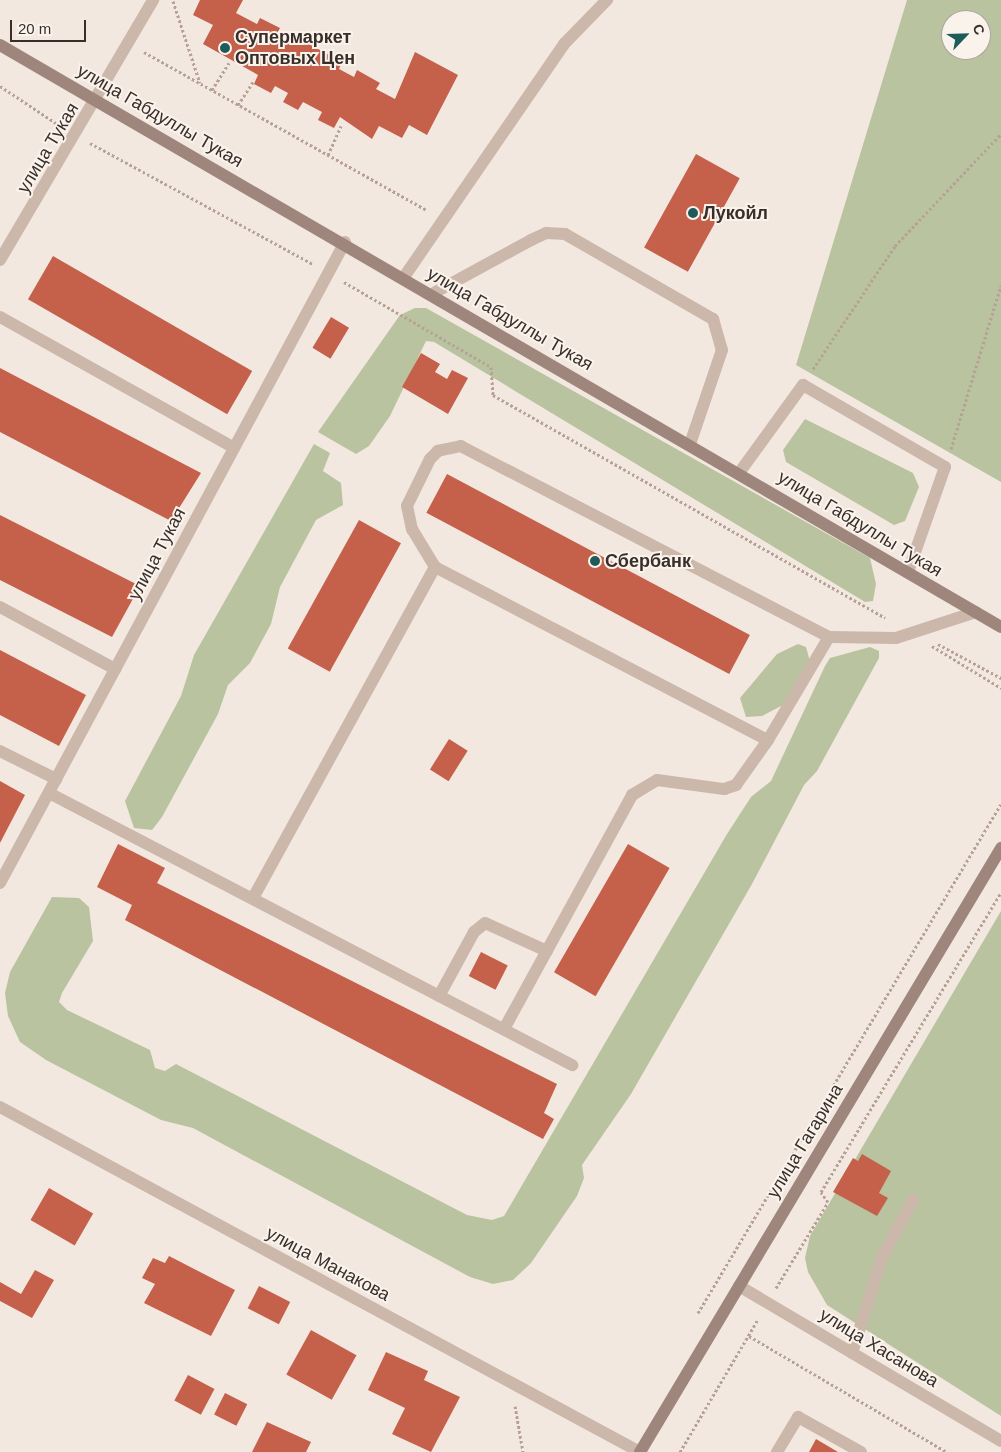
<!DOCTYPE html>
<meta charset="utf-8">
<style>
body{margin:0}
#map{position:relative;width:1001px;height:1452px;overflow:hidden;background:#f3e8e0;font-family:Arial,sans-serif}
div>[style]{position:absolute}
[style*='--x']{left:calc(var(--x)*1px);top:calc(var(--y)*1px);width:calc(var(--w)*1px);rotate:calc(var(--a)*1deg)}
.green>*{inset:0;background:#b9c39f}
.building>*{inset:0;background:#c5604b;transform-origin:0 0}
.path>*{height:3px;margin-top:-1.5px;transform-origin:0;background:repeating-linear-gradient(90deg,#b7a195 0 2.5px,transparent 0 5px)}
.lane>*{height:12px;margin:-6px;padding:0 6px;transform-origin:6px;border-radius:6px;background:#ccb7ab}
.street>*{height:12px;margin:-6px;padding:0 6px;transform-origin:6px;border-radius:6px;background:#ccb7ab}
.secondary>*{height:12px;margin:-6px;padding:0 6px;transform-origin:6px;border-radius:6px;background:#9f867c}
.dots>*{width:14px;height:14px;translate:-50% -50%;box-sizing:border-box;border:2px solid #faf3ec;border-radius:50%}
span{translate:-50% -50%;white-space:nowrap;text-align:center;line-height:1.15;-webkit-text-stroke:4px #faf3ec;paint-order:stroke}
.poi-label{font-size:18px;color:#392e2a;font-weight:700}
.left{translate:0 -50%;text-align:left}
.street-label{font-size:18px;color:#392e2a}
.north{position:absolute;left:941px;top:10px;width:50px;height:50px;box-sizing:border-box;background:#faf3ec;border:1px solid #ada49e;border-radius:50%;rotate:66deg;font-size:14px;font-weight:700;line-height:20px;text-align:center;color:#392e2a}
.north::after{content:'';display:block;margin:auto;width:18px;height:22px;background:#1f5b5b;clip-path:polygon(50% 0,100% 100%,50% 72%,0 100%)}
.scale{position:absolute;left:10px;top:20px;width:76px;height:22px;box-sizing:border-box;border:2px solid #392e2a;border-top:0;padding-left:6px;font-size:15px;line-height:18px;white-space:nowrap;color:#392e2a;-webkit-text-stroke:4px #faf3ec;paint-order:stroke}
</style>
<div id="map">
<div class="green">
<div style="clip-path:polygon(evenodd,907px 0,1001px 0,1001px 482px,796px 365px,907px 0,951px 20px,981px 20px,981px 50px,951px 50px,951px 20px)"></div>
<div style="clip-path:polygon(415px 308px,426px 308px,870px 558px,876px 584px,873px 601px,865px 602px,434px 342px,426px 341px,390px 416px,369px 446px,356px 454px,318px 432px,400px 315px)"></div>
<div style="clip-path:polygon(805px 419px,913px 473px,919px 487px,905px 521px,894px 525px,786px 462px,783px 450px)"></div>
<div style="clip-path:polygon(314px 444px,330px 453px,323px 471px,341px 483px,343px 505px,316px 520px,280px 587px,271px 624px,250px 663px,228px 685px,218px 714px,162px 817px,152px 830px,134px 828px,125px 801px,181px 696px,194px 655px)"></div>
<div style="clip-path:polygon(798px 644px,806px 647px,811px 665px,783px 705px,762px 716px,746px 717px,740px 698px,777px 654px)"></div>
<div style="clip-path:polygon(870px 647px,879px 651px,879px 658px,817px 771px,804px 785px,752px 884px,631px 1094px,582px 1165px,584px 1178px,577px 1196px,531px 1263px,513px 1280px,493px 1284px,470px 1277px,193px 1128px,161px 1120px,46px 1060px,20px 1042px,8px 1016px,5px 993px,10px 972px,52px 897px,79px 898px,89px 907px,93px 941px,62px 993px,59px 1002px,67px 1010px,150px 1050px,155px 1068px,165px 1071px,176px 1064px,467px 1215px,492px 1220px,504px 1216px,727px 834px,751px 797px,771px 781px,825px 666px,830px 658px)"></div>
<div style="clip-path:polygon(1001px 911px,1001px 1416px,827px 1305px,808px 1272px,805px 1258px,810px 1236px)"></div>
</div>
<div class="building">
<div style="clip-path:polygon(200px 0,243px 0,236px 13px,257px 24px,260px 18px,280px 28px,277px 34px,294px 43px,296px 37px,342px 62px,339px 69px,354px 77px,357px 70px,380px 83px,376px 89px,395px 99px,415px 52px,458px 75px,427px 135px,409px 125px,402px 138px,379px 126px,372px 139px,340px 117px,334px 128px,318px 120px,322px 112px,303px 102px,298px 110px,283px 102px,288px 93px,275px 86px,271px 93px,254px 84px,258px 75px,203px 44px,213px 25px,193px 15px)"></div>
<div style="left:696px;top:154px;width:50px;height:107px;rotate:29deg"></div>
<div style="left:53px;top:256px;width:230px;height:50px;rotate:30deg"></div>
<div style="left:331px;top:317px;width:21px;height:36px;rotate:31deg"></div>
<div style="clip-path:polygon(421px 353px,440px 364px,435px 372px,447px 379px,452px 370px,468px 378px,448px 414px,402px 387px)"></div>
<div style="clip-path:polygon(0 368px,201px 473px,171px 521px,0 432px)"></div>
<div style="left:447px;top:474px;width:343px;height:44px;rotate:28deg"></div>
<div style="clip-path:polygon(0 515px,140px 586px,112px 637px,0 580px)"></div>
<div style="left:359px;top:520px;width:48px;height:147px;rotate:29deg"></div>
<div style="clip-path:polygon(0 650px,86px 695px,59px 746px,0 715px)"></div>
<div style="left:449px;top:739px;width:22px;height:36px;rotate:32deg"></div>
<div style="clip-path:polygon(0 781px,25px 795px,0 843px)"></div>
<div style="clip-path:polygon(118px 844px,165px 868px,157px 883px,557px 1084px,544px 1113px,554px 1119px,543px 1139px,125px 920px,132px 905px,97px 887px)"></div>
<div style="left:628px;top:844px;width:48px;height:148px;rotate:30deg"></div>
<div style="left:481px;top:952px;width:30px;height:27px;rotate:27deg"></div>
<div style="clip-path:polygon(862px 1154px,891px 1171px,879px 1193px,888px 1198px,877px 1216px,833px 1192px,853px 1158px,858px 1161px)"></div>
<div style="left:49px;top:1188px;width:51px;height:37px;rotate:30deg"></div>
<div style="clip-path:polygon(169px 1256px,235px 1290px,211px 1336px,144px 1303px,155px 1284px,142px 1278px,153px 1258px,165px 1263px)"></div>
<div style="clip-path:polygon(35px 1270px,54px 1280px,32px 1318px,0 1301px,0 1282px,21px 1294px)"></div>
<div style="left:259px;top:1286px;width:35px;height:25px;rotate:27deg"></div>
<div style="left:311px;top:1330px;width:52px;height:51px;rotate:29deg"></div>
<div style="clip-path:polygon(386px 1352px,428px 1371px,424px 1380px,460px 1397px,431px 1452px,392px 1434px,405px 1408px,368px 1390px)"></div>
<div style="left:188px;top:1375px;width:30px;height:29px;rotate:28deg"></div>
<div style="left:225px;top:1393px;width:25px;height:24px;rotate:27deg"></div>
<div style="clip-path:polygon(267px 1422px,311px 1442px,306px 1452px,252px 1452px)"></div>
<div style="clip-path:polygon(816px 1439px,838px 1452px,809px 1452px)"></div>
</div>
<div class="path">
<div style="--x:173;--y:1;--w:86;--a:71.8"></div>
<div style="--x:144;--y:52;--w:324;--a:29.2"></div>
<div style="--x:0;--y:86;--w:71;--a:33.5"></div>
<div style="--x:212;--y:90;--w:32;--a:-58"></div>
<div style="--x:238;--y:105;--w:30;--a:-57"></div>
<div style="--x:90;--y:143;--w:254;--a:28.5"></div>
<div style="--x:328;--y:155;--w:32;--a:-66"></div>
<div style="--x:344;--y:282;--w:170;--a:30"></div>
<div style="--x:491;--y:367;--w:28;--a:86"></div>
<div style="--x:493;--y:395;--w:451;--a:29.6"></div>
<div style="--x:813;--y:369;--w:148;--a:-56.3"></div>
<div style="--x:895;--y:246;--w:154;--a:-46.6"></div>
<div style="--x:951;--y:449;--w:171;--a:-73"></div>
<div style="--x:938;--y:644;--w:72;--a:28.4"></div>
<div style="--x:932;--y:646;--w:81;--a:31.3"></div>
<div style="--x:776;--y:1288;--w:100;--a:-58.8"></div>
<div style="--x:828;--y:1202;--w:12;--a:-125"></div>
<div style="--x:821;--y:1192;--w:350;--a:-59"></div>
<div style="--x:698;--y:1313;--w:592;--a:-59.24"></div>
<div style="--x:749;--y:1336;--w:229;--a:30.4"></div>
<div style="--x:515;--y:1406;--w:47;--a:80.1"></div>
<div style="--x:680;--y:1452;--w:154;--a:-59.6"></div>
</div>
<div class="lane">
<div style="--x:404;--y:277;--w:283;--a:-55.5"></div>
<div style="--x:564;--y:44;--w:62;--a:-45.7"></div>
<div style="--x:432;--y:294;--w:113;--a:-28.6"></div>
<div style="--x:531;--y:240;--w:17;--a:-25"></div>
<div style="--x:546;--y:233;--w:19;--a:3"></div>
<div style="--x:565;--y:234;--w:171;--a:29.9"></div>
<div style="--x:713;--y:319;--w:32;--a:74"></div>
<div style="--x:722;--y:350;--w:99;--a:108.8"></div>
<div style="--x:0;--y:317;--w:268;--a:29.2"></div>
<div style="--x:739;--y:473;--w:109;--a:-54"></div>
<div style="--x:803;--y:385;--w:164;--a:30"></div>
<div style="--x:945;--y:467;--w:111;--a:109.4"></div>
<div style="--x:0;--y:607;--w:131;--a:28.3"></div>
<div style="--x:829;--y:637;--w:67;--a:0.9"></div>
<div style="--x:896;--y:638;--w:84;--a:-18"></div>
<div style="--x:0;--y:751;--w:63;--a:26.6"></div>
<div style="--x:49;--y:793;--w:590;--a:27.48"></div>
<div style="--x:253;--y:898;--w:378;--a:-61.2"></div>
<div style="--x:435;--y:567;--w:375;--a:27.5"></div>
<div style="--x:768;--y:740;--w:120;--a:-59.4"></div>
<div style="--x:829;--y:637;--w:415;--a:-152.6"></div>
<div style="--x:461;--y:446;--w:24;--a:168"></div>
<div style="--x:438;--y:451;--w:11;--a:135"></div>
<div style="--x:430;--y:459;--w:52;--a:116.1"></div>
<div style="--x:407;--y:506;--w:24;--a:78"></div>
<div style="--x:412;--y:529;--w:44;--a:58.8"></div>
<div style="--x:439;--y:996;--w:73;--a:-61.3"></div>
<div style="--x:474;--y:932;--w:14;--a:-39"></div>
<div style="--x:485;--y:923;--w:68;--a:24.3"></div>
<div style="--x:504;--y:1029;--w:267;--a:-61.3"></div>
<div style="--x:632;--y:795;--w:29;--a:-31"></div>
<div style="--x:657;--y:780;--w:68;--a:7.7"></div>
<div style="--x:724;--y:789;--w:13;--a:-18"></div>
<div style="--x:736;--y:785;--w:55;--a:-54.6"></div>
<div style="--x:852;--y:1353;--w:101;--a:-72.6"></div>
<div style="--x:882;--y:1257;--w:65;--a:-61.5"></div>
<div style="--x:777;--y:1452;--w:41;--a:-59"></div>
<div style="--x:798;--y:1417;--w:72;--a:29.1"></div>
</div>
<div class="street">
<div style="--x:0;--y:260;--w:302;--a:-59.5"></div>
<div style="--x:0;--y:883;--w:728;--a:-61.71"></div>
<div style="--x:0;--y:1107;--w:727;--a:28.33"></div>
<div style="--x:739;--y:1286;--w:304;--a:30.6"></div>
</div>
<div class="secondary">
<div style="--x:0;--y:45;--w:1158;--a:30.17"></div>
<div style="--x:640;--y:1452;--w:704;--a:-59.13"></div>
</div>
<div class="dots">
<div style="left:225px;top:48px;background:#1f5b5b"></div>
<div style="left:693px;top:213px;background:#1f5b5b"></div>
<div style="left:595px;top:561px;background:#1f5b5b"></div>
</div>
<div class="poi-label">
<span class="left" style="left:235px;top:48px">Супермаркет<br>Оптовых Цен</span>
<span class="left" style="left:703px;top:213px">Лукойл</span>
<span class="left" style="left:605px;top:561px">Сбербанк</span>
</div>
<div class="street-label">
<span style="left:160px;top:116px;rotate:30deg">улица Габдуллы Тукая</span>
<span style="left:48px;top:148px;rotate:-59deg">улица Тукая</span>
<span style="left:510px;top:319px;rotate:30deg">улица Габдуллы Тукая</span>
<span style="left:860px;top:524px;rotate:31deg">улица Габдуллы Тукая</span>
<span style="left:157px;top:554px;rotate:-62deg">улица Тукая</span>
<span style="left:805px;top:1141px;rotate:-59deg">улица Гагарина</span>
<span style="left:328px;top:1264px;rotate:28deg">улица Манакова</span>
<span style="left:879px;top:1348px;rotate:31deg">улица Хасанова</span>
</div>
<div class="north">С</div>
<div class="scale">20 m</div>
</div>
